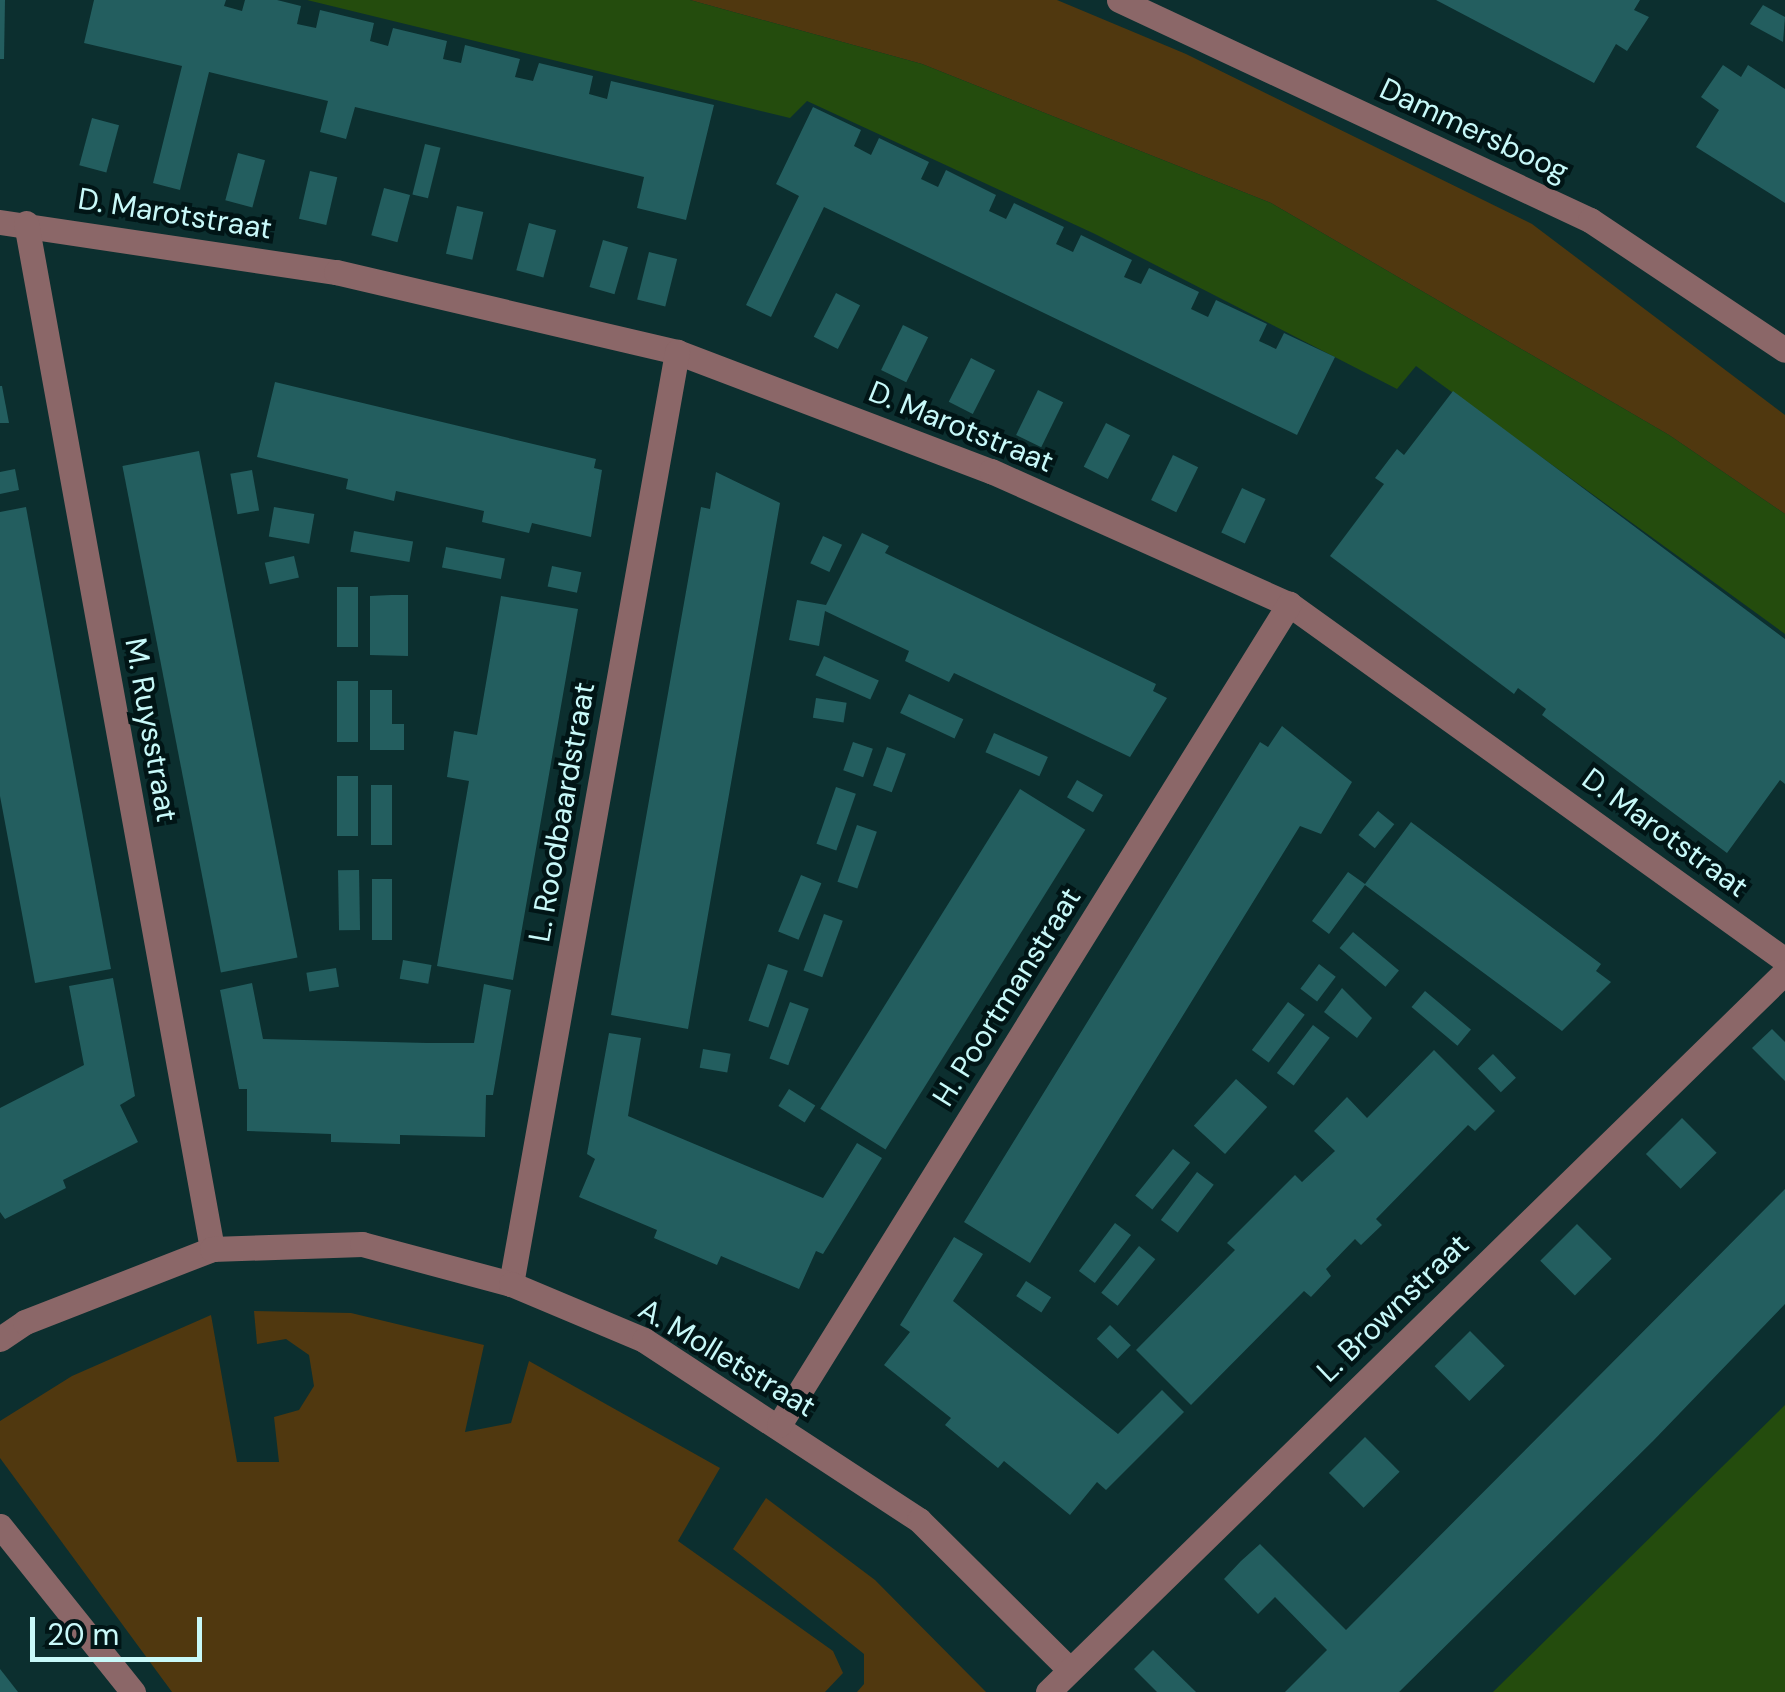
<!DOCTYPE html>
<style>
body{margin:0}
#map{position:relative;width:1785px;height:1692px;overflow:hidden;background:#0c2f2f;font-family:"DM Sans",sans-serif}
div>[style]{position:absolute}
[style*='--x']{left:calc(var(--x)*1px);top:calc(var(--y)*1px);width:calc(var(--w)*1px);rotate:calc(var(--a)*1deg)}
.green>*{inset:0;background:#50380f}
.water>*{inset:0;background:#244c0d}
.building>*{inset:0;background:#235e5f;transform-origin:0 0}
.minor>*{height:25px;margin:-12.5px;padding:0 12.5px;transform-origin:12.5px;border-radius:12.5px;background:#8b6768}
span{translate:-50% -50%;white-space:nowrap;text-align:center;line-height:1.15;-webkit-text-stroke:9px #011516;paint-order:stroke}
.street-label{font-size:30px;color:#c8f9f9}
.scale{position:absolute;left:30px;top:1617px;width:172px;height:45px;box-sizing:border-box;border:5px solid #c8f9f9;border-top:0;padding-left:12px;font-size:30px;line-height:35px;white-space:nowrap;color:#c8f9f9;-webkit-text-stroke:8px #011516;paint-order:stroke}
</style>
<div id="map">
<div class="green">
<div style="clip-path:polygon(690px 0,1057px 0,1186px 54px,1532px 224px,1785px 415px,1785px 514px,1669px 435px,1271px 203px,922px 64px)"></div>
<div style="clip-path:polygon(254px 1311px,351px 1313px,484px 1345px,465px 1432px,511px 1423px,529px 1361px,720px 1468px,678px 1541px,833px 1651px,843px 1673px,825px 1692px,172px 1692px,0 1458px,0 1421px,72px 1376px,211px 1315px,237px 1462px,279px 1462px,274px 1417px,299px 1410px,314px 1386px,309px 1355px,286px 1339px,257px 1344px)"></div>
<div style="clip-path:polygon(766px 1498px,875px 1580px,986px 1692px,857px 1692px,864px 1684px,864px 1654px,733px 1549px)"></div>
</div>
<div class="water">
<div style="clip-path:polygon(307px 0,690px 0,922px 64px,1271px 203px,1669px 435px,1785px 514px,1785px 634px,1416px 366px,1397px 389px,1095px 234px,807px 101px,790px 118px)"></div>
<div style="clip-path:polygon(1785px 1405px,1785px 1692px,1493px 1692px)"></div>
</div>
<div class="building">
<div style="clip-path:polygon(0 0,5px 0,4px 59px,0 59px)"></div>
<div style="clip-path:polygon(94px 0,226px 0,224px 6px,242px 11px,245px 0,277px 0,301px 6px,297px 24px,316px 28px,320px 10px,374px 23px,370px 41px,388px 46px,393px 28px,447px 41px,443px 59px,461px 63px,465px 45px,520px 59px,515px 77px,533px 81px,539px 63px,593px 76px,589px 94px,607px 99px,611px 81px,714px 105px,686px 220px,637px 208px,644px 177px,355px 107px,346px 139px,320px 132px,328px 101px,209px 72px,180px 190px,153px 183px,182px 66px,84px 43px)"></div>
<div style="clip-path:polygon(1436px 0,1640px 0,1634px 10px,1649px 17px,1627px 51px,1616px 44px,1594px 83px)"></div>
<div style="clip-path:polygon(1763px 5px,1785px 17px,1783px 42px,1750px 24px)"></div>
<div style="clip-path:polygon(1723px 65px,1741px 77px,1748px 65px,1785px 89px,1785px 203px,1696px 147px,1719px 110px,1701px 97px)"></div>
<div style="clip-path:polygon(813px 107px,861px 130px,854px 146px,871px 155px,879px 138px,929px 162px,921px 179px,938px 187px,946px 170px,996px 195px,989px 211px,1006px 219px,1014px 203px,1064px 227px,1056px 244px,1073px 252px,1081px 235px,1132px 260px,1124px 277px,1141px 284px,1149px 268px,1199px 292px,1191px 309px,1208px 317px,1216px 300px,1267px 324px,1259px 341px,1276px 349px,1284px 333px,1335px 357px,1297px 435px,824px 207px,771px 317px,746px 305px,799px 196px,776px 184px)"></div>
<div style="left:92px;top:118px;width:28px;height:49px;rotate:15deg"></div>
<div style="left:425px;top:144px;width:16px;height:52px;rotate:14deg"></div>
<div style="left:238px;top:153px;width:28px;height:49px;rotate:15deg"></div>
<div style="left:310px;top:171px;width:28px;height:49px;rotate:13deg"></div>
<div style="left:384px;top:188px;width:27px;height:49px;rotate:15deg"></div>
<div style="left:457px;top:206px;width:27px;height:49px;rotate:13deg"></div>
<div style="left:529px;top:223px;width:28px;height:49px;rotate:15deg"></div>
<div style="left:603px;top:240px;width:26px;height:49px;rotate:16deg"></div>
<div style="left:649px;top:252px;width:29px;height:49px;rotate:14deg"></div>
<div style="left:836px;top:293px;width:27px;height:49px;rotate:27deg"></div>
<div style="left:903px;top:325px;width:28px;height:50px;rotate:26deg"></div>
<div style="left:971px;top:358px;width:27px;height:49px;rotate:27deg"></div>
<div style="clip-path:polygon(275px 382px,596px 459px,594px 468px,602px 470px,591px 537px,532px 523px,529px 533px,482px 522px,484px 511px,396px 491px,394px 501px,346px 489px,348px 479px,257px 457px)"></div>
<div style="clip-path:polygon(0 386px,2px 386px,9px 423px,0 423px)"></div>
<div style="left:1038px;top:390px;width:28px;height:50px;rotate:26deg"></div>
<div style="clip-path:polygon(1453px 391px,1785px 639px,1785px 784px,1780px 780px,1727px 853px,1542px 715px,1546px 709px,1518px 688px,1514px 694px,1330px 556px,1384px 484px,1375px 478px,1397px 449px,1404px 455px)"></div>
<div style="left:1106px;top:423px;width:27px;height:49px;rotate:27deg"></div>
<div style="left:199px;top:451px;width:516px;height:78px;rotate:79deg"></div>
<div style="left:1173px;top:455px;width:28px;height:50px;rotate:26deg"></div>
<div style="clip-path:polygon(15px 469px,19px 490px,0 494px,0 472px)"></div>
<div style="left:252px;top:470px;width:41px;height:22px;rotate:80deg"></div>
<div style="clip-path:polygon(716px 472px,780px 503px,688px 1029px,611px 1015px,701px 507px,710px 509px)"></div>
<div style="left:1242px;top:488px;width:26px;height:49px;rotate:25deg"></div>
<div style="clip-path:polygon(26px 507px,111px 969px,35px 983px,0 796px,0 512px)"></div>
<div style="left:274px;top:507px;width:41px;height:30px;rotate:10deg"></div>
<div style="left:354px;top:531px;width:60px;height:21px;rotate:10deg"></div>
<div style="clip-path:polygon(862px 533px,889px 546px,885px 553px,1156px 684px,1153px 691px,1167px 698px,1130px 757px,954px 673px,949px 682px,905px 661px,909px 651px,825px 611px,819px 646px,789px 640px,797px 600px,826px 605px)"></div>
<div style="left:823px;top:536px;width:21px;height:30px;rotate:25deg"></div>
<div style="left:446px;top:547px;width:60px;height:21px;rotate:11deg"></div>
<div style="left:294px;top:556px;width:22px;height:30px;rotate:77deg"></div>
<div style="left:552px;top:566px;width:30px;height:21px;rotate:12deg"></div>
<div style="left:337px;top:587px;width:21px;height:60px"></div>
<div style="clip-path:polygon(391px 595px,408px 595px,408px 656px,370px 655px,370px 596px)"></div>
<div style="clip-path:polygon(501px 596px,578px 609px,513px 980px,437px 966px,469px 781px,447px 777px,454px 731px,477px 735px)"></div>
<div style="left:824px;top:656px;width:60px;height:21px;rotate:24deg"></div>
<div style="left:337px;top:681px;width:21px;height:61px"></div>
<div style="clip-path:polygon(370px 690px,392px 690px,392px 724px,404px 724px,404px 750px,370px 750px)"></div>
<div style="left:909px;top:694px;width:60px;height:21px;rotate:25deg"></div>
<div style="left:816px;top:698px;width:31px;height:20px;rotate:9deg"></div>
<div style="clip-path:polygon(1282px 726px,1352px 782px,1321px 834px,1300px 826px,1030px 1263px,964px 1222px,1260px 742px,1268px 747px)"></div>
<div style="left:994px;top:733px;width:59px;height:21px;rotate:24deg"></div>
<div style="left:853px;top:742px;width:21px;height:30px;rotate:19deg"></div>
<div style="left:887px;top:747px;width:20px;height:41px;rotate:20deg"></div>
<div style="left:337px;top:776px;width:21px;height:60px"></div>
<div style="left:1077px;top:780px;width:30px;height:20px;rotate:30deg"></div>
<div style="left:371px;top:785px;width:21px;height:60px"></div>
<div style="left:836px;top:787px;width:21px;height:60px;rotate:19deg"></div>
<div style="left:1020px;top:789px;width:77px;height:377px;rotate:32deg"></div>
<div style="left:1378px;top:811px;width:21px;height:31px;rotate:39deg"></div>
<div style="clip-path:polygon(1411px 822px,1601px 964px,1596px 971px,1611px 982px,1562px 1031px,1365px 885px,1329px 934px,1312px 921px,1348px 872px,1365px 884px)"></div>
<div style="left:857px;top:825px;width:21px;height:60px;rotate:19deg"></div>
<div style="left:359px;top:870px;width:60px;height:21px;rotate:89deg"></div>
<div style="left:801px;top:875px;width:22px;height:61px;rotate:22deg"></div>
<div style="left:372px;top:879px;width:20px;height:61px"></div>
<div style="left:824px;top:914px;width:20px;height:60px;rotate:20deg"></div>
<div style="left:1353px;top:932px;width:60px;height:21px;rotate:40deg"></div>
<div style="left:403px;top:960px;width:29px;height:19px;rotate:10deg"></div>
<div style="left:768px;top:964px;width:21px;height:60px;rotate:19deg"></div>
<div style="left:1319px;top:964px;width:21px;height:31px;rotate:37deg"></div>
<div style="left:336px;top:968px;width:19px;height:30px;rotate:81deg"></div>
<div style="clip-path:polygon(113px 978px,135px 1096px,120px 1105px,138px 1142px,63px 1180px,66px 1188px,5px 1219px,0 1212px,0 1108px,84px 1065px,69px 986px)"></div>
<div style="clip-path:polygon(252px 983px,263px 1039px,427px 1043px,474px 1043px,484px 984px,511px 990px,493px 1095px,486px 1095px,485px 1137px,400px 1135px,400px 1144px,365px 1143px,331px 1142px,331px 1134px,247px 1131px,247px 1089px,239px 1089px,220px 990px)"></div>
<div style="clip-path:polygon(1342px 988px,1372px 1018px,1357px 1038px,1324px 1012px)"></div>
<div style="left:1425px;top:991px;width:60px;height:21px;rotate:40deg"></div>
<div style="left:790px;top:1002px;width:20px;height:60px;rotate:20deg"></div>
<div style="left:1288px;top:1002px;width:21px;height:60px;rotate:37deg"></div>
<div style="left:1313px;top:1025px;width:21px;height:60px;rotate:37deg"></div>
<div style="clip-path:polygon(1772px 1029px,1785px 1042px,1785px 1081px,1752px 1048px)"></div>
<div style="clip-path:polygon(609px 1033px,641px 1038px,628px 1116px,823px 1198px,857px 1143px,882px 1158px,823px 1254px,816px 1251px,799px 1289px,721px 1256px,717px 1265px,654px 1238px,657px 1230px,579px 1197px,595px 1159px,587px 1154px)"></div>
<div style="left:703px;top:1049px;width:28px;height:19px;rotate:10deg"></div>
<div style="clip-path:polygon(1434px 1050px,1495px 1111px,1475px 1131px,1468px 1125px,1376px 1219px,1382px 1225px,1361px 1245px,1355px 1239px,1326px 1269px,1331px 1276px,1311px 1297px,1304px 1291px,1191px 1405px,1136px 1350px,1235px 1250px,1227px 1243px,1295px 1175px,1302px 1182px,1335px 1151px,1314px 1131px,1347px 1097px,1367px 1118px)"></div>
<div style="left:1493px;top:1054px;width:33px;height:21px;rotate:46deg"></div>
<div style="left:1236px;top:1079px;width:42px;height:63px;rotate:42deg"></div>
<div style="left:789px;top:1089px;width:31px;height:20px;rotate:32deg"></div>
<div style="left:1682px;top:1118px;width:49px;height:51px;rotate:45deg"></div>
<div style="left:1173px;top:1149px;width:22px;height:60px;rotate:39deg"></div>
<div style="left:1197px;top:1172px;width:21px;height:60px;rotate:37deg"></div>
<div style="clip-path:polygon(1785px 1189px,1785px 1304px,1653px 1441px,1399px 1692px,1285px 1692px,1327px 1650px,1275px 1597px,1258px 1614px,1224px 1579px,1241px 1561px,1260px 1544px,1346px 1630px)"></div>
<div style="left:1115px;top:1223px;width:20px;height:60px;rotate:37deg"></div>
<div style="left:1577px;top:1224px;width:49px;height:52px;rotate:45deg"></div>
<div style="clip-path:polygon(954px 1237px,983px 1254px,953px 1301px,1118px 1434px,1162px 1390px,1184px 1412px,1106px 1490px,1097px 1482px,1070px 1515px,1004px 1461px,998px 1468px,945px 1425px,951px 1418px,884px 1365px,910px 1332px,900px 1325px)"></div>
<div style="left:1139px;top:1246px;width:21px;height:60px;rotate:39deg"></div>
<div style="left:1026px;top:1281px;width:30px;height:18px;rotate:33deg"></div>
<div style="left:1110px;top:1325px;width:29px;height:19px;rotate:44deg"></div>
<div style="left:1470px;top:1331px;width:49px;height:50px;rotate:45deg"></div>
<div style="left:1365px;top:1437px;width:49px;height:51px;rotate:45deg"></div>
<div style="clip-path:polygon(1153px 1650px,1196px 1692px,1157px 1692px,1134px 1669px)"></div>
<div style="clip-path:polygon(0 1669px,4px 1674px,18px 1692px,0 1692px)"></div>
</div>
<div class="minor">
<div style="--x:1119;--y:0;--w:520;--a:25.04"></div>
<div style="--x:1590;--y:220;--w:234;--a:33.7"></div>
<div style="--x:0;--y:222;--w:340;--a:8.5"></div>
<div style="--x:336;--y:272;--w:350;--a:13.2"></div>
<div style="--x:677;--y:352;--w:336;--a:20.8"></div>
<div style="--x:991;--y:471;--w:326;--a:24.1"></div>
<div style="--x:1289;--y:604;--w:611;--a:35.67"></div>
<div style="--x:26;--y:223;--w:1043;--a:79.72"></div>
<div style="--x:511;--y:1284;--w:947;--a:-79.9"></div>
<div style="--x:0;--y:1339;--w:30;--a:-34"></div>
<div style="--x:25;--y:1322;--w:201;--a:-21.3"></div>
<div style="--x:212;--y:1249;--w:150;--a:-1.9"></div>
<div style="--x:362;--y:1244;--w:154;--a:15"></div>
<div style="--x:511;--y:1284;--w:144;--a:22.8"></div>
<div style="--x:644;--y:1340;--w:329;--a:33.2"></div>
<div style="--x:919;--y:1520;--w:211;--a:44.8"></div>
<div style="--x:779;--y:1425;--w:967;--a:-58.15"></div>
<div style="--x:0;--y:1526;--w:213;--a:51.3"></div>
<div style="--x:1048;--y:1692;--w:1030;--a:-44.33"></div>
</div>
<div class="street-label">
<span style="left:1474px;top:130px;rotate:25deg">Dammersboog</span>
<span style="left:175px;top:214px;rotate:9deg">D. Marotstraat</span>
<span style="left:961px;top:427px;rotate:22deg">D. Marotstraat</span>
<span style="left:151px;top:730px;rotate:80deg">M. Ruysstraat</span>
<span style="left:562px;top:812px;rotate:-80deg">L. Roodbaardstraat</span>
<span style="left:1665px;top:833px;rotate:36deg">D. Marotstraat</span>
<span style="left:1007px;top:997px;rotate:-58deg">H. Poortmanstraat</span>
<span style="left:1393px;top:1308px;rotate:-44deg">L. Brownstraat</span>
<span style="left:727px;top:1358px;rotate:31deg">A. Molletstraat</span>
</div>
<div class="scale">20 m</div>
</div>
